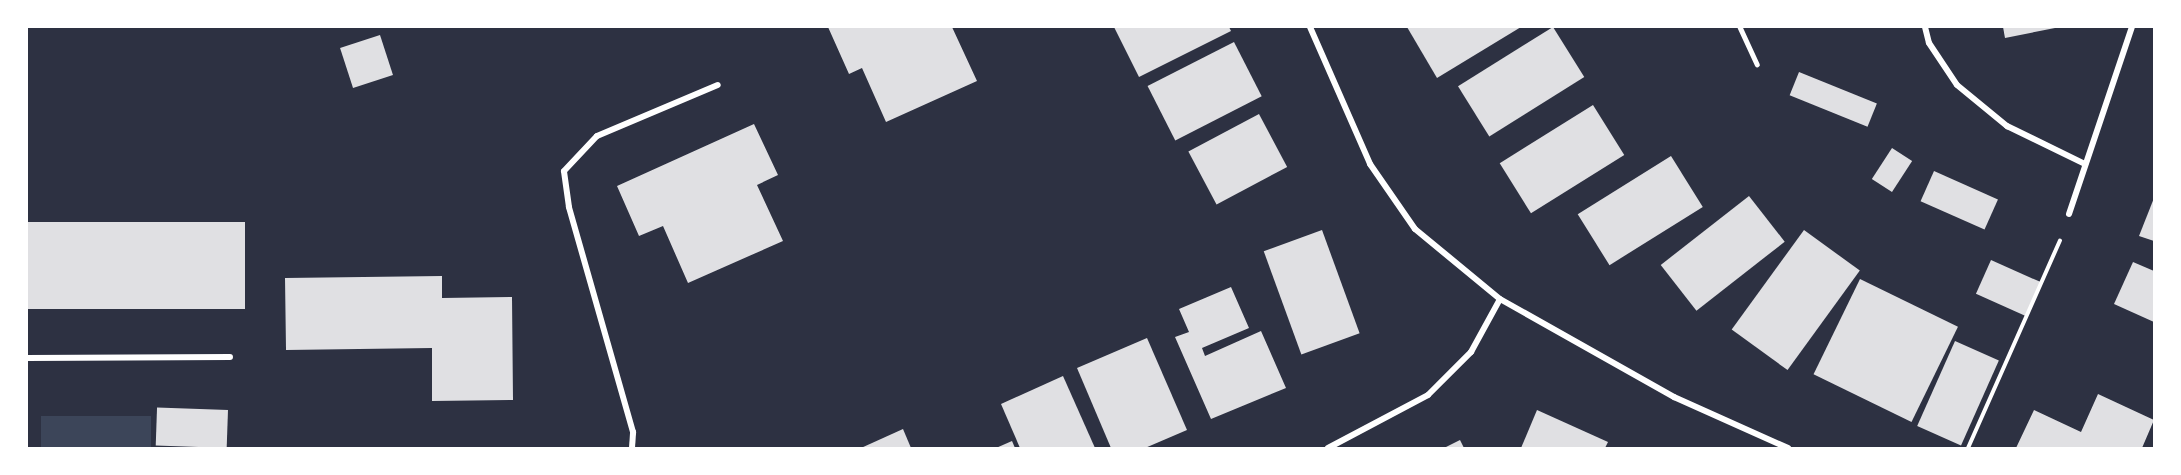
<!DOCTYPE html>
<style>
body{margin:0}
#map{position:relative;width:2181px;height:475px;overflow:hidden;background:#2d3142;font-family:Manrope,sans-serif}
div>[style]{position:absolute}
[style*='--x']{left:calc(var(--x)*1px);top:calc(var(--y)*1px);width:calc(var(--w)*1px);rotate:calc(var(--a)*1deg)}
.green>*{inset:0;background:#3c4559;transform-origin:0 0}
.building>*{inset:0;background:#e0e0e3;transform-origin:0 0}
.path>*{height:4px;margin:-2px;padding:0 2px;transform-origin:2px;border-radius:2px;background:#fff}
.service>*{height:4.5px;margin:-2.25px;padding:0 2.25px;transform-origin:2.25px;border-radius:2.25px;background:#fff}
.minor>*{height:6px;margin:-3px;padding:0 3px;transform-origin:3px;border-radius:3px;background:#fff}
span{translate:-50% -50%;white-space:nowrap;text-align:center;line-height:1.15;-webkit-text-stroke:6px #fff;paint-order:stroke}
.frame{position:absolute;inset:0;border:28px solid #fff;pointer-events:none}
</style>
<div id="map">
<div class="green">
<div style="left:41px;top:416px;width:110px;height:32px"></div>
</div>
<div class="building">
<div style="clip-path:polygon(828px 27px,952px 27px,977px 81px,886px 122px,862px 68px,849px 74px)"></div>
<div style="clip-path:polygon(1114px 27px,1229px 27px,1231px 31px,1139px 77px)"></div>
<div style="clip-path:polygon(1407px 27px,1521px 27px,1437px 78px)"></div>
<div style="left:1553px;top:27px;width:59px;height:112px;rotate:58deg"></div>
<div style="clip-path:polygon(2003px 27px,2055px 27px,2055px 28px,2005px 38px)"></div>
<div style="left:380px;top:35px;width:42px;height:42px;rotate:72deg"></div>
<div style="left:1234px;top:42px;width:61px;height:97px;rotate:63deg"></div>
<div style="left:1799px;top:72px;width:84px;height:25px;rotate:22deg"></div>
<div style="left:1593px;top:105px;width:59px;height:110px;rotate:58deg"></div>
<div style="left:1259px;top:114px;width:60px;height:80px;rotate:62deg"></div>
<div style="clip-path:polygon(754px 124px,778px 175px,757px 185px,783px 241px,688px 283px,663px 226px,639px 236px,617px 186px)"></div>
<div style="left:1892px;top:148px;width:24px;height:37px;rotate:33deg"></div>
<div style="left:1671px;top:156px;width:60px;height:110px;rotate:58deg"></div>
<div style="left:1934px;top:171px;width:70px;height:33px;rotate:24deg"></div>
<div style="left:1749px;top:196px;width:58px;height:112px;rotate:52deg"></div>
<div style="clip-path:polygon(2154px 198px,2154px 241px,2139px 236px)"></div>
<div style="left:27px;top:222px;width:218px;height:87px"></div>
<div style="left:1322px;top:230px;width:110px;height:62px;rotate:70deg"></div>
<div style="left:1804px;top:230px;width:69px;height:123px;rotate:36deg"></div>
<div style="left:1991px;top:260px;width:55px;height:37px;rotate:24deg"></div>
<div style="clip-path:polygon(2133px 262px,2154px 271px,2154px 322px,2114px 304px)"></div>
<div style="clip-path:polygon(442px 276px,442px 298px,512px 297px,513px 400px,432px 401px,432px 348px,286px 350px,285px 278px)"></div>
<div style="left:1860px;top:279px;width:109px;height:106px;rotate:26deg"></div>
<div style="clip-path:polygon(1231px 287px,1249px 328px,1202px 348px,1205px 356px,1261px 331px,1286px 388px,1211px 419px,1175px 337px,1189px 332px,1179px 309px)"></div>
<div style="clip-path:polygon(1147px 338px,1187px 430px,1145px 448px,1111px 448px,1077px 368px)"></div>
<div style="left:1955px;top:341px;width:48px;height:93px;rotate:24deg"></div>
<div style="clip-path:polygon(1063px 376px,1095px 448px,1020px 448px,1001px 404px)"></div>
<div style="clip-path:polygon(2098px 394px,2154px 420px,2142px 448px,2016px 448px,2034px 410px,2081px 432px)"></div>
<div style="left:228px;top:410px;width:38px;height:71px;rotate:92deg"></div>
<div style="clip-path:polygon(1537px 410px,1608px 442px,1605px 448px,1521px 448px)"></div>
<div style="clip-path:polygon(903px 429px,911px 448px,861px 448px)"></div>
<div style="clip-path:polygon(1460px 440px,1464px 448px,1444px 448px)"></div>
<div style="clip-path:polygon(1012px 441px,1015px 448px,996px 448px)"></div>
</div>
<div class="path">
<div style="--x:1968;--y:448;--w:227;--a:-66.1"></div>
</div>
<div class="service">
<div style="--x:1740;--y:27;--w:41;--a:65.3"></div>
</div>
<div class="minor">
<div style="--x:1310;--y:27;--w:150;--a:66.3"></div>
<div style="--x:1370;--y:164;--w:79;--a:55.3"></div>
<div style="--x:1415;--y:229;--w:110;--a:39.5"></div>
<div style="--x:1500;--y:299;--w:200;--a:29.4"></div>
<div style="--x:1674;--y:397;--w:125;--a:24.1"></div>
<div style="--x:1925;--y:27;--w:16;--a:76"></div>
<div style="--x:1929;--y:43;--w:50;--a:56.3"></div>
<div style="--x:1957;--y:85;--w:65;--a:39.4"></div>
<div style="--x:2007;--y:126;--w:87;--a:26"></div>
<div style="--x:2069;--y:214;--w:197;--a:-71.4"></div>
<div style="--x:27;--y:358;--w:203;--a:-0.3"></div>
<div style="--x:632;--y:448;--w:16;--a:-86"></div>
<div style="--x:633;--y:432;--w:234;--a:-105.9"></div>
<div style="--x:569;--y:207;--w:36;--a:-98"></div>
<div style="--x:564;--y:171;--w:48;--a:-46.7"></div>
<div style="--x:597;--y:136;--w:131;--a:-22.9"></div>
<div style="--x:1328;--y:448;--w:113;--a:-27.9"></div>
<div style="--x:1428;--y:395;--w:61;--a:-45"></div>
<div style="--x:1471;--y:352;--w:60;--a:-61.3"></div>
</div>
<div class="frame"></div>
</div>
